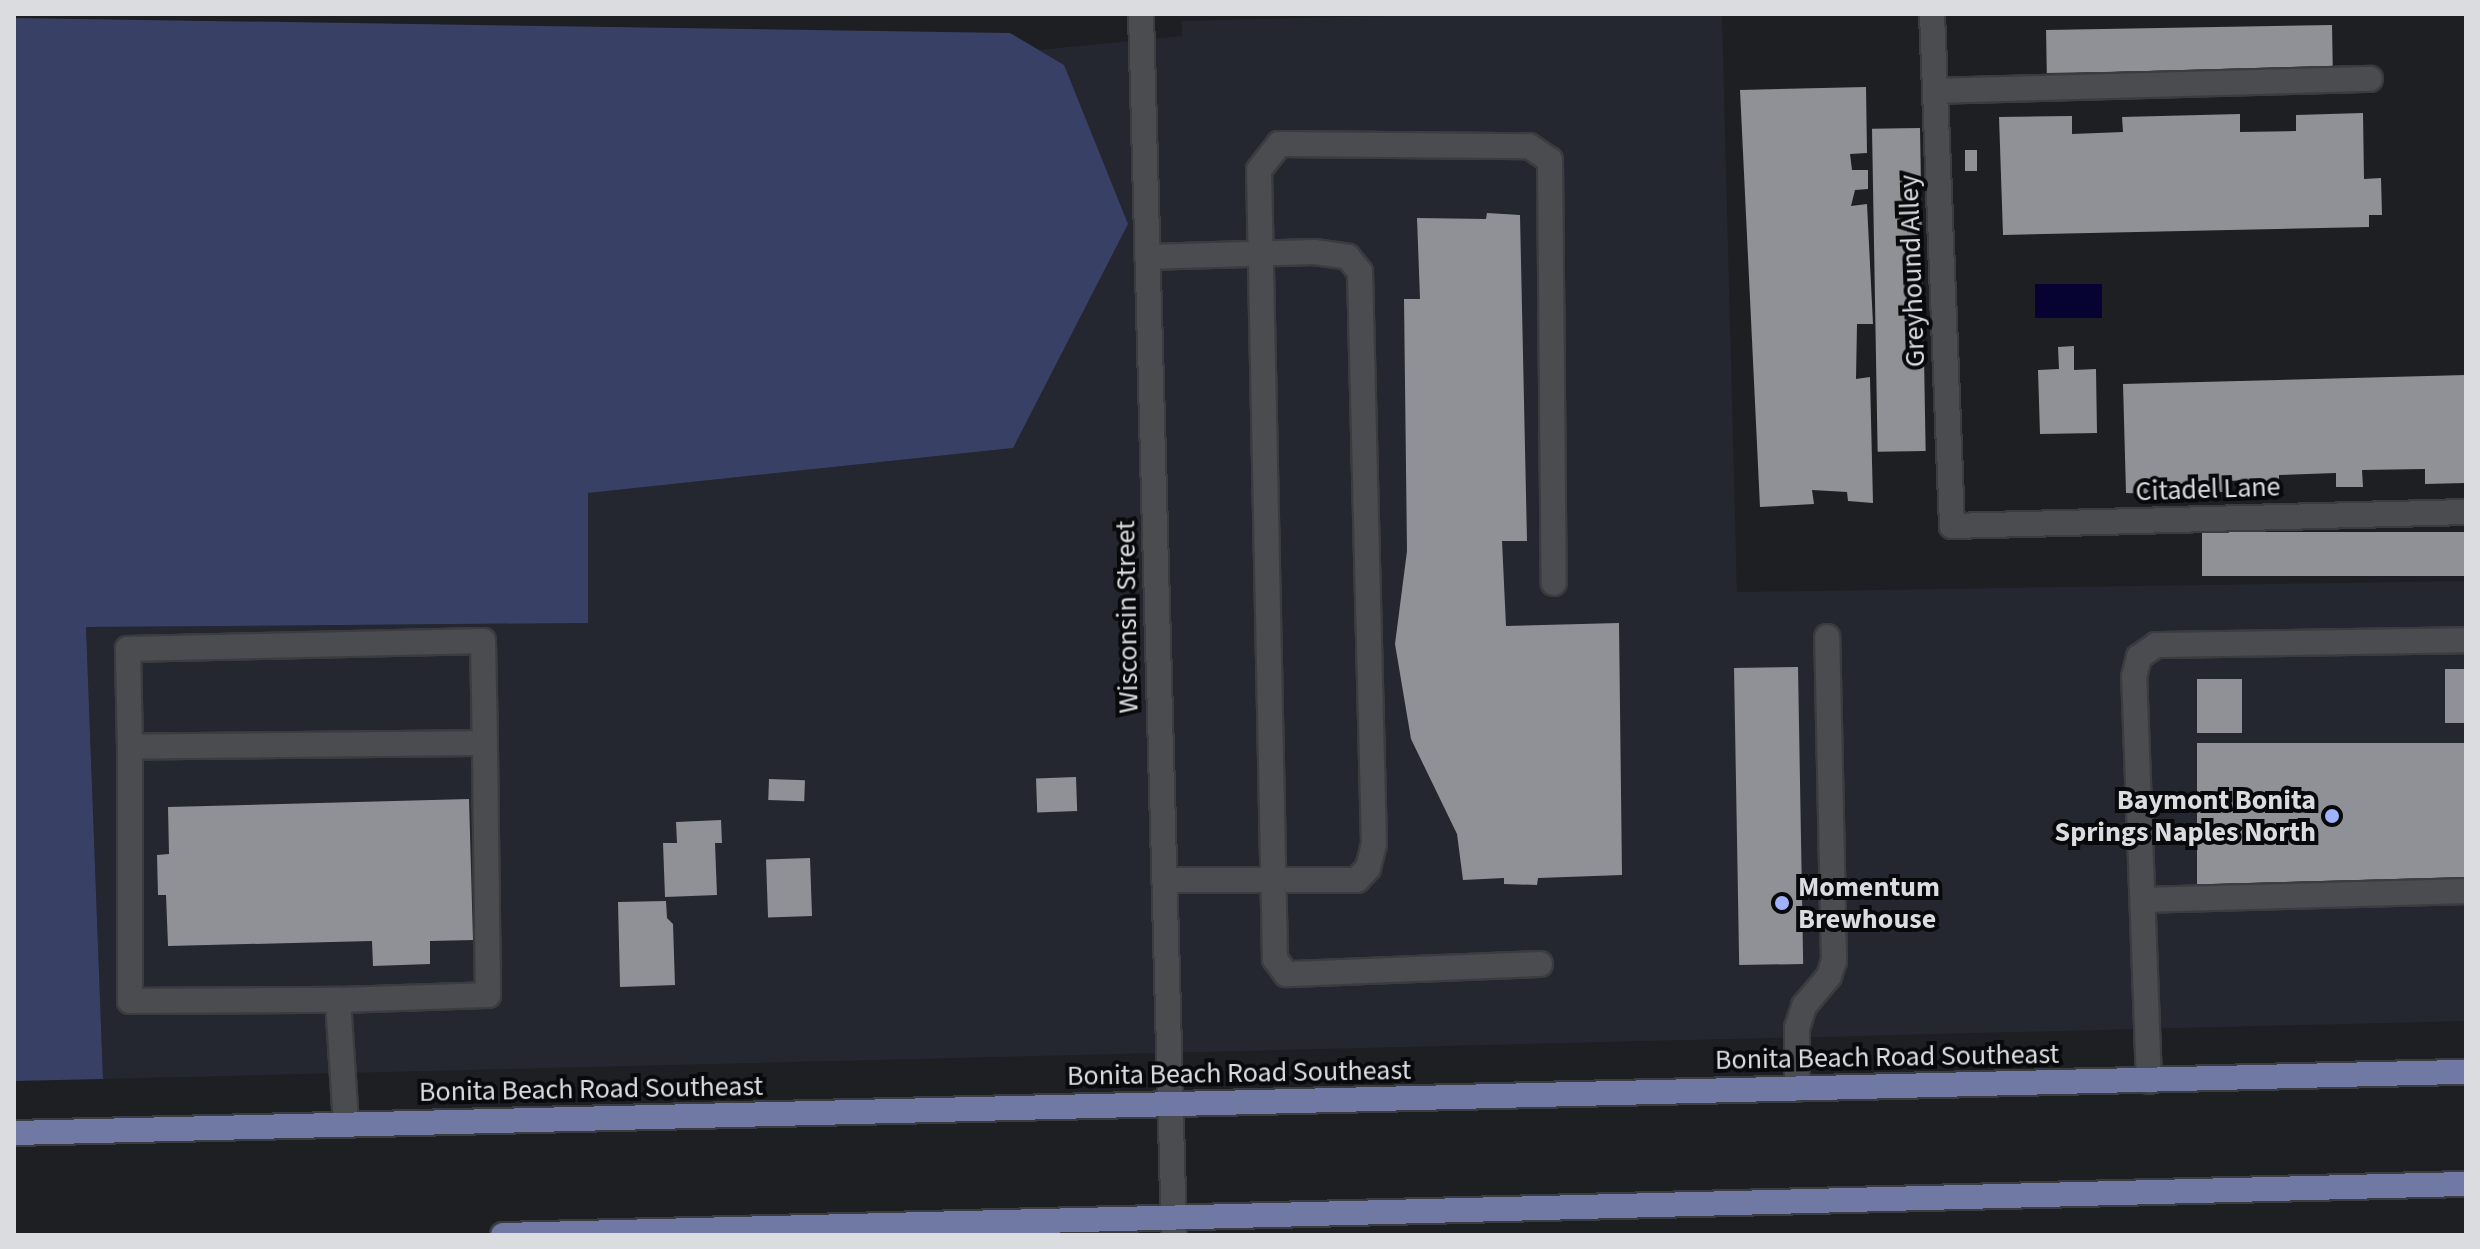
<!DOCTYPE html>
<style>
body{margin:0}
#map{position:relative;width:2480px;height:1249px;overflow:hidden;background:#1e1f22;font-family:"Source Sans 3",sans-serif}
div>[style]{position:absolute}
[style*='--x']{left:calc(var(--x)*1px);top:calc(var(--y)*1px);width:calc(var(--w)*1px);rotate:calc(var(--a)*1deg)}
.built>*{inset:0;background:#242730}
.green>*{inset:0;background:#384065}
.water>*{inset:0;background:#060232;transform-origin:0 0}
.building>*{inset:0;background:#909196;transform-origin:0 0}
.roads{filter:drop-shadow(2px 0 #3b3c3f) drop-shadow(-2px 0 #3b3c3f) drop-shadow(0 2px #3b3c3f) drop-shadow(0 -2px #3b3c3f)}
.minor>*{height:24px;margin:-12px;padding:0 12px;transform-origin:12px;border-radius:12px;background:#4b4c50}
.major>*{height:24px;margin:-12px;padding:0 12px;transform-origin:12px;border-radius:12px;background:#7079a3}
.dots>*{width:22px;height:22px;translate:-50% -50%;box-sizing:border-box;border:4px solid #08090a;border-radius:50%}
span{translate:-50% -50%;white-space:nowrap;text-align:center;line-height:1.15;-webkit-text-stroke:8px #08090a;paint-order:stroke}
.street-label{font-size:28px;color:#dbdcdf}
.poi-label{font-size:28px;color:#dbdcdf;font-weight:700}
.right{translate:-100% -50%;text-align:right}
.left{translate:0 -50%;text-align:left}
.frame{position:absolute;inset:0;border:16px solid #dbdcdf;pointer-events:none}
</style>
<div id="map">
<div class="built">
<div style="clip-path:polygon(1469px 14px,1722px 14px,1737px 592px,2466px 581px,2466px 1021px,103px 1079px,86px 627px,588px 623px,587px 493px,1013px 448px,1064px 65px,1038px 50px,1182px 36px,1182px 21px)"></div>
</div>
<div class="green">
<div style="clip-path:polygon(14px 18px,1010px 33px,1064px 65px,1128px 224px,1013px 448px,588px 493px,588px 623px,86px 627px,103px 1079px,14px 1081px)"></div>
</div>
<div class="water">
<div style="left:2102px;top:284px;width:34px;height:67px;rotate:90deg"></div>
</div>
<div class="building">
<div style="left:2332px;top:25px;width:43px;height:286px;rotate:89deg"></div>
<div style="clip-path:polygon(1866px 87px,1867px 153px,1850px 154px,1852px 170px,1868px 170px,1868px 189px,1855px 190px,1851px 206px,1867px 204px,1873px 324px,1857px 324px,1856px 379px,1870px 377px,1873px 503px,1848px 501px,1847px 492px,1812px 490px,1814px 504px,1760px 507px,1740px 90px)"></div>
<div style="clip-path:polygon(2363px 113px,2364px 179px,2381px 178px,2382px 215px,2369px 215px,2369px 227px,2003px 235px,1999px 117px,2072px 116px,2072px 134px,2123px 132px,2122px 117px,2240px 114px,2240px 132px,2296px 131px,2296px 115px)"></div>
<div style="left:1920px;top:128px;width:323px;height:48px;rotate:89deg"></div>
<div style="left:1965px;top:150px;width:12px;height:21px"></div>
<div style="clip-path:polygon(1487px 213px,1520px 215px,1527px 541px,1502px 541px,1506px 626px,1619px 623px,1622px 875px,1538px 878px,1537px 885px,1504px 884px,1504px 878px,1463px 880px,1457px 834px,1411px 739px,1395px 644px,1407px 551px,1404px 299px,1420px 299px,1417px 218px,1486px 219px)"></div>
<div style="clip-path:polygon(2074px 346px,2074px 370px,2096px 369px,2097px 433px,2040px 434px,2038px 370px,2059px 369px,2058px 347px)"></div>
<div style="clip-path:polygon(2466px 375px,2466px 483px,2425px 484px,2425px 469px,2362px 470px,2363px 487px,2336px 487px,2336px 473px,2279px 475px,2279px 493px,2245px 494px,2245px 480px,2229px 481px,2229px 492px,2205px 492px,2205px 481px,2193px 481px,2194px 495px,2126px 493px,2123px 384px)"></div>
<div style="left:2466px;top:532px;width:44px;height:264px;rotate:90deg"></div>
<div style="left:1798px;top:667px;width:297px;height:64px;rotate:89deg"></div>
<div style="left:2445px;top:669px;width:21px;height:54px"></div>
<div style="left:2197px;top:679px;width:45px;height:54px"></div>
<div style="left:2466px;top:743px;width:141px;height:269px;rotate:90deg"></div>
<div style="left:1076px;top:777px;width:34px;height:40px;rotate:88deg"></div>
<div style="left:769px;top:779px;width:36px;height:21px;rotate:2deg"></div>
<div style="clip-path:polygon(469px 799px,473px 940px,430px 941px,430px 964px,373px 966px,372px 941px,168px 946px,166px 895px,158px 895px,157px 855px,169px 854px,168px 807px)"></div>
<div style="clip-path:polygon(721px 820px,722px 843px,715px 843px,717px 895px,665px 897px,663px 843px,677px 843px,676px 822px)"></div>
<div style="left:810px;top:858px;width:58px;height:44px;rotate:88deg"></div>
<div style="clip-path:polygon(666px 901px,667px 918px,673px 924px,675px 985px,620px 987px,618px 902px)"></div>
</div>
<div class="roads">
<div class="minor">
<div style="--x:1141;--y:14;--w:1221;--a:88.45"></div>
<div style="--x:1932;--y:14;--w:512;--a:87.76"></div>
<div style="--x:1952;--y:526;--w:514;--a:-1.56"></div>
<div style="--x:1935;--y:91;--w:435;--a:-1.6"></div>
<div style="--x:1147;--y:257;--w:167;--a:-1.7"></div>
<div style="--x:1314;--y:252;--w:34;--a:8"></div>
<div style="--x:1348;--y:257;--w:19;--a:51"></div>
<div style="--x:1360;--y:272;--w:572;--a:88.6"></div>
<div style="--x:1374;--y:844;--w:25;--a:104"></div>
<div style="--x:1368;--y:868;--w:16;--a:133"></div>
<div style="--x:1357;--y:880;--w:193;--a:180"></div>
<div style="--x:130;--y:747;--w:98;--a:-91.2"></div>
<div style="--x:128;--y:649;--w:355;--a:-1.3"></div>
<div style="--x:483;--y:641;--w:102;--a:88.9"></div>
<div style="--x:2143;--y:900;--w:323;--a:-1.6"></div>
<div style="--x:1540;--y:964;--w:254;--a:177.7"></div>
<div style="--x:1286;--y:974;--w:19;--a:-126"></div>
<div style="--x:1275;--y:959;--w:789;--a:-91.16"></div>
<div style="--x:1259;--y:170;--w:33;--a:-52"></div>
<div style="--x:1279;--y:144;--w:250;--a:0.5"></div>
<div style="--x:1529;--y:146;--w:25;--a:34"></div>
<div style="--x:1550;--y:160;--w:423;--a:89.5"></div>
<div style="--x:338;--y:1000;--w:150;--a:-1.9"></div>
<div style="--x:488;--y:995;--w:252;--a:-90.7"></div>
<div style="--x:485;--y:743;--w:355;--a:179.4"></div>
<div style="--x:130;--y:747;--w:254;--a:90"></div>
<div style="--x:130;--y:1001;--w:208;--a:-0.3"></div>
<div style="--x:338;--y:1000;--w:125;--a:86.3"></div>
<div style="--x:2149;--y:1081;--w:404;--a:-92.1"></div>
<div style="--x:2134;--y:677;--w:21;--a:-76"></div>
<div style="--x:2139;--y:657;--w:21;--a:-35"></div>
<div style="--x:2156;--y:645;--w:310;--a:-0.9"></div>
<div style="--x:1797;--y:1089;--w:61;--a:-90"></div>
<div style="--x:1797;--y:1028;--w:23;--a:-72"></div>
<div style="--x:1804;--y:1006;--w:39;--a:-50"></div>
<div style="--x:1829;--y:976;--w:16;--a:-72"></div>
<div style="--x:1834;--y:961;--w:324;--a:-91.2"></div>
</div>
<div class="major">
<div style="--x:14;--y:1133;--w:2453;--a:-1.43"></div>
<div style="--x:503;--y:1235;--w:1964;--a:-1.49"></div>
</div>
</div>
<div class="dots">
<div style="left:2332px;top:816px;background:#a1b2fd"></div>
<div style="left:1782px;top:903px;background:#a1b2fd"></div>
</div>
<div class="street-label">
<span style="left:1912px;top:271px;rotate:-92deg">Greyhound Alley</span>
<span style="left:2208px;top:489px;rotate:-2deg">Citadel Lane</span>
<span style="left:1127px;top:617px;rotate:-91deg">Wisconsin Street</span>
<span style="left:1887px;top:1057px;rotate:-1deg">Bonita Beach Road Southeast</span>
<span style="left:1239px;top:1073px;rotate:-1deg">Bonita Beach Road Southeast</span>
<span style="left:591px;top:1089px;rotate:-1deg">Bonita Beach Road Southeast</span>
</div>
<div class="poi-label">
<span class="right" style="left:2316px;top:816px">Baymont Bonita<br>Springs Naples North</span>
<span class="left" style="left:1798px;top:903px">Momentum<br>Brewhouse</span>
</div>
<div class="frame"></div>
</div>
